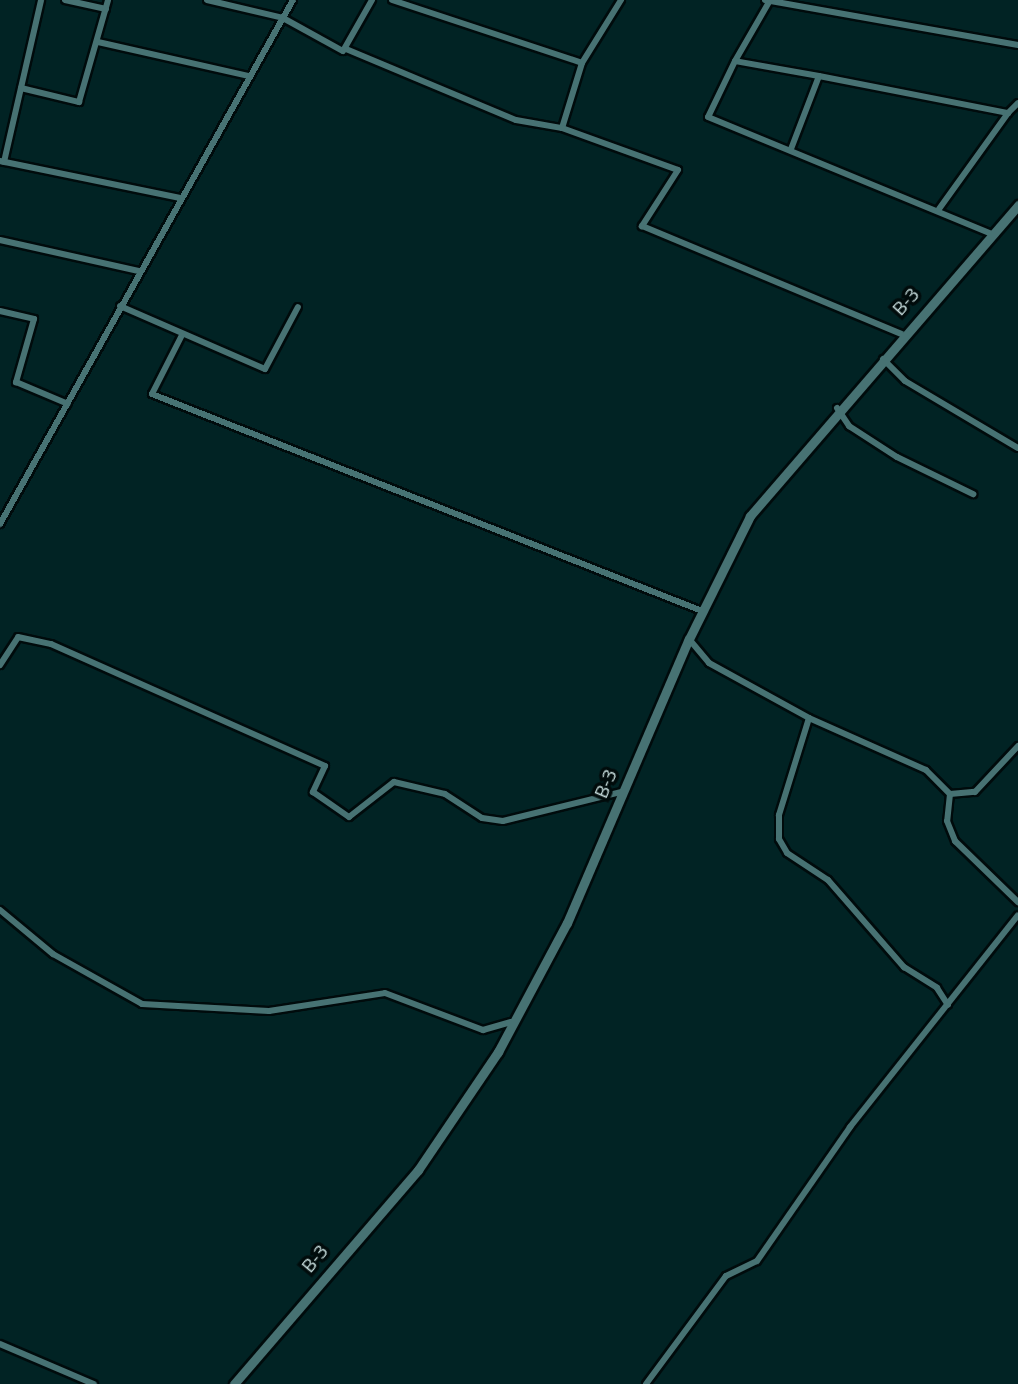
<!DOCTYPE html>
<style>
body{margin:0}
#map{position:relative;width:1018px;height:1384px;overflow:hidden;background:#012324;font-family:"Open Sans",sans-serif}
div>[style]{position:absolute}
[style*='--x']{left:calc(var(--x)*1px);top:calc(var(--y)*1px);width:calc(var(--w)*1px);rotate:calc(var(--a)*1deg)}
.roads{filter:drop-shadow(2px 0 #000b0c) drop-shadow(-2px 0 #000b0c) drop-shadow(0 2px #000b0c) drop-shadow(0 -2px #000b0c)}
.street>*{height:6px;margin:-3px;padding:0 3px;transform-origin:3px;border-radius:3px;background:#477273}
.secondary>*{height:9px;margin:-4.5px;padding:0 4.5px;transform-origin:4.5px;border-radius:4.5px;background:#477273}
span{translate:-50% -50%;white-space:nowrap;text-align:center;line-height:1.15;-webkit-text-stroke:7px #000b0b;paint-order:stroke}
.street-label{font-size:19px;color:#c6dcdc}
</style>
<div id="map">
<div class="roads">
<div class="street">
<div style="--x:65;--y:0;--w:42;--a:12.4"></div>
<div style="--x:207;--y:0;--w:78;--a:13.3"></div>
<div style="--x:283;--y:18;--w:68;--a:28.8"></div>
<div style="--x:343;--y:51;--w:59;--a:-60.4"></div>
<div style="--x:392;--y:0;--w:200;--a:18.3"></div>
<div style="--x:621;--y:0;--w:74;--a:121.8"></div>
<div style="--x:582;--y:63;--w:68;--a:107.1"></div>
<div style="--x:562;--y:128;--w:123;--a:19.9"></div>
<div style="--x:678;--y:170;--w:67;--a:122.7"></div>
<div style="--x:642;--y:226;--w:281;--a:22.6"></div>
<div style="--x:765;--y:0;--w:257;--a:10.1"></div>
<div style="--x:98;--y:42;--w:155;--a:12.7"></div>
<div style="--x:346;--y:49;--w:184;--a:22.7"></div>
<div style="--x:516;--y:120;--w:47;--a:9.9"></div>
<div style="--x:735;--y:61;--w:68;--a:-60"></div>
<div style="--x:819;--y:76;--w:193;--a:11.1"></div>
<div style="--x:1008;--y:113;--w:14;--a:-45"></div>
<div style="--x:21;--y:88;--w:60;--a:13.6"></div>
<div style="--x:79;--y:102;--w:106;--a:-74.1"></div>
<div style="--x:791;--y:149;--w:78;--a:-69"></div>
<div style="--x:819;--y:76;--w:85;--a:-169.9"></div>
<div style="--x:735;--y:61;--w:62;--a:115.7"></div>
<div style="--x:708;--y:117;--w:307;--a:22.4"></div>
<div style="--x:0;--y:161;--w:184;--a:11.6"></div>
<div style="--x:4;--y:162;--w:166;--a:-77.1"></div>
<div style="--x:939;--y:209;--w:118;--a:-54.3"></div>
<div style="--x:0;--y:240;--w:142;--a:12.6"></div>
<div style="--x:120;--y:306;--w:158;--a:23.5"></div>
<div style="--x:265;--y:369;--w:70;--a:-62"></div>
<div style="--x:0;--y:311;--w:35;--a:13"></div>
<div style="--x:34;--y:319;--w:66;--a:105.9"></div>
<div style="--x:16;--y:382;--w:56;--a:22.9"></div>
<div style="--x:182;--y:335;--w:66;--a:117"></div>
<div style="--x:152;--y:394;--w:591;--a:21.53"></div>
<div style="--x:883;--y:359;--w:31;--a:45"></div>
<div style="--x:905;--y:381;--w:131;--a:30.7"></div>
<div style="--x:837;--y:408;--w:22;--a:56"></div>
<div style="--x:849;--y:426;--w:57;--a:32.9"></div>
<div style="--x:897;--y:457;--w:85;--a:26"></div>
<div style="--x:0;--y:524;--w:600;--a:-60.79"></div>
<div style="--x:689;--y:639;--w:31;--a:50"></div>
<div style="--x:709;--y:663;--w:114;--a:28.8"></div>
<div style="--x:809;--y:718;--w:102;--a:107.2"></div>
<div style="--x:779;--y:815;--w:24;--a:90"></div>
<div style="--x:779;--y:839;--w:16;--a:60"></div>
<div style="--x:787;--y:853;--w:49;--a:33.4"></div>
<div style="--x:828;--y:880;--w:116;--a:48.9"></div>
<div style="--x:904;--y:967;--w:39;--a:32"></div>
<div style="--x:937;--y:988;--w:20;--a:57"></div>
<div style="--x:0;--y:665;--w:33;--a:-57"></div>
<div style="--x:18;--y:637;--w:34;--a:12"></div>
<div style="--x:51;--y:644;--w:300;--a:24"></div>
<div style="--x:325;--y:766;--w:29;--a:115"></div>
<div style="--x:313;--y:792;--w:44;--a:34.8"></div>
<div style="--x:349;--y:817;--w:57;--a:-37.9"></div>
<div style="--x:394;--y:782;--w:52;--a:13.2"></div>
<div style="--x:445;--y:794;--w:44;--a:33"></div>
<div style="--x:482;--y:818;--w:21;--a:8"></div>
<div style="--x:503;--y:821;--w:122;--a:-13.8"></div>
<div style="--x:809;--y:718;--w:128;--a:24"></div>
<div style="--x:926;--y:770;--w:34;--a:45"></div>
<div style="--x:950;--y:794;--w:25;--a:-5"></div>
<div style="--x:975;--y:792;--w:63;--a:-46.9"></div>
<div style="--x:950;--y:794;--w:27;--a:96"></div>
<div style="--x:947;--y:821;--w:22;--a:68"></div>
<div style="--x:955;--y:841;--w:88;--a:44.1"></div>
<div style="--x:0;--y:910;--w:69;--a:39.7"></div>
<div style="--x:53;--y:954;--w:102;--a:29.3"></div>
<div style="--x:142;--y:1004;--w:127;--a:3.2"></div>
<div style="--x:269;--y:1011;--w:117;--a:-8.8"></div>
<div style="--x:385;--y:993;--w:105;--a:20.7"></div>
<div style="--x:483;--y:1030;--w:29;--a:-16"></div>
<div style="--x:0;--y:1344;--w:102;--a:23.1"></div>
<div style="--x:646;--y:1384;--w:134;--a:-53.5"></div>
<div style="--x:726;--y:1276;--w:34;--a:-26"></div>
<div style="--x:757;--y:1261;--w:163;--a:-55.2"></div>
<div style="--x:850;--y:1127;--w:270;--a:-51.6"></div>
</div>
<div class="secondary">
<div style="--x:234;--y:1384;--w:282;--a:-49.3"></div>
<div style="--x:418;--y:1170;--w:143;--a:-55.9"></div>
<div style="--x:498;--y:1052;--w:146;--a:-61.9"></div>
<div style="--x:567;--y:923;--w:309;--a:-66.8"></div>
<div style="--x:689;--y:639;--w:137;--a:-63.6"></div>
<div style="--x:750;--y:516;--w:411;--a:-49.2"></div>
</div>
</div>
<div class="street-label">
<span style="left:906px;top:302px;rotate:-48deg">B-3</span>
<span style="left:606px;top:784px;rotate:-67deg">B-3</span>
<span style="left:315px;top:1259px;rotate:-50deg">B-3</span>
</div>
</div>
